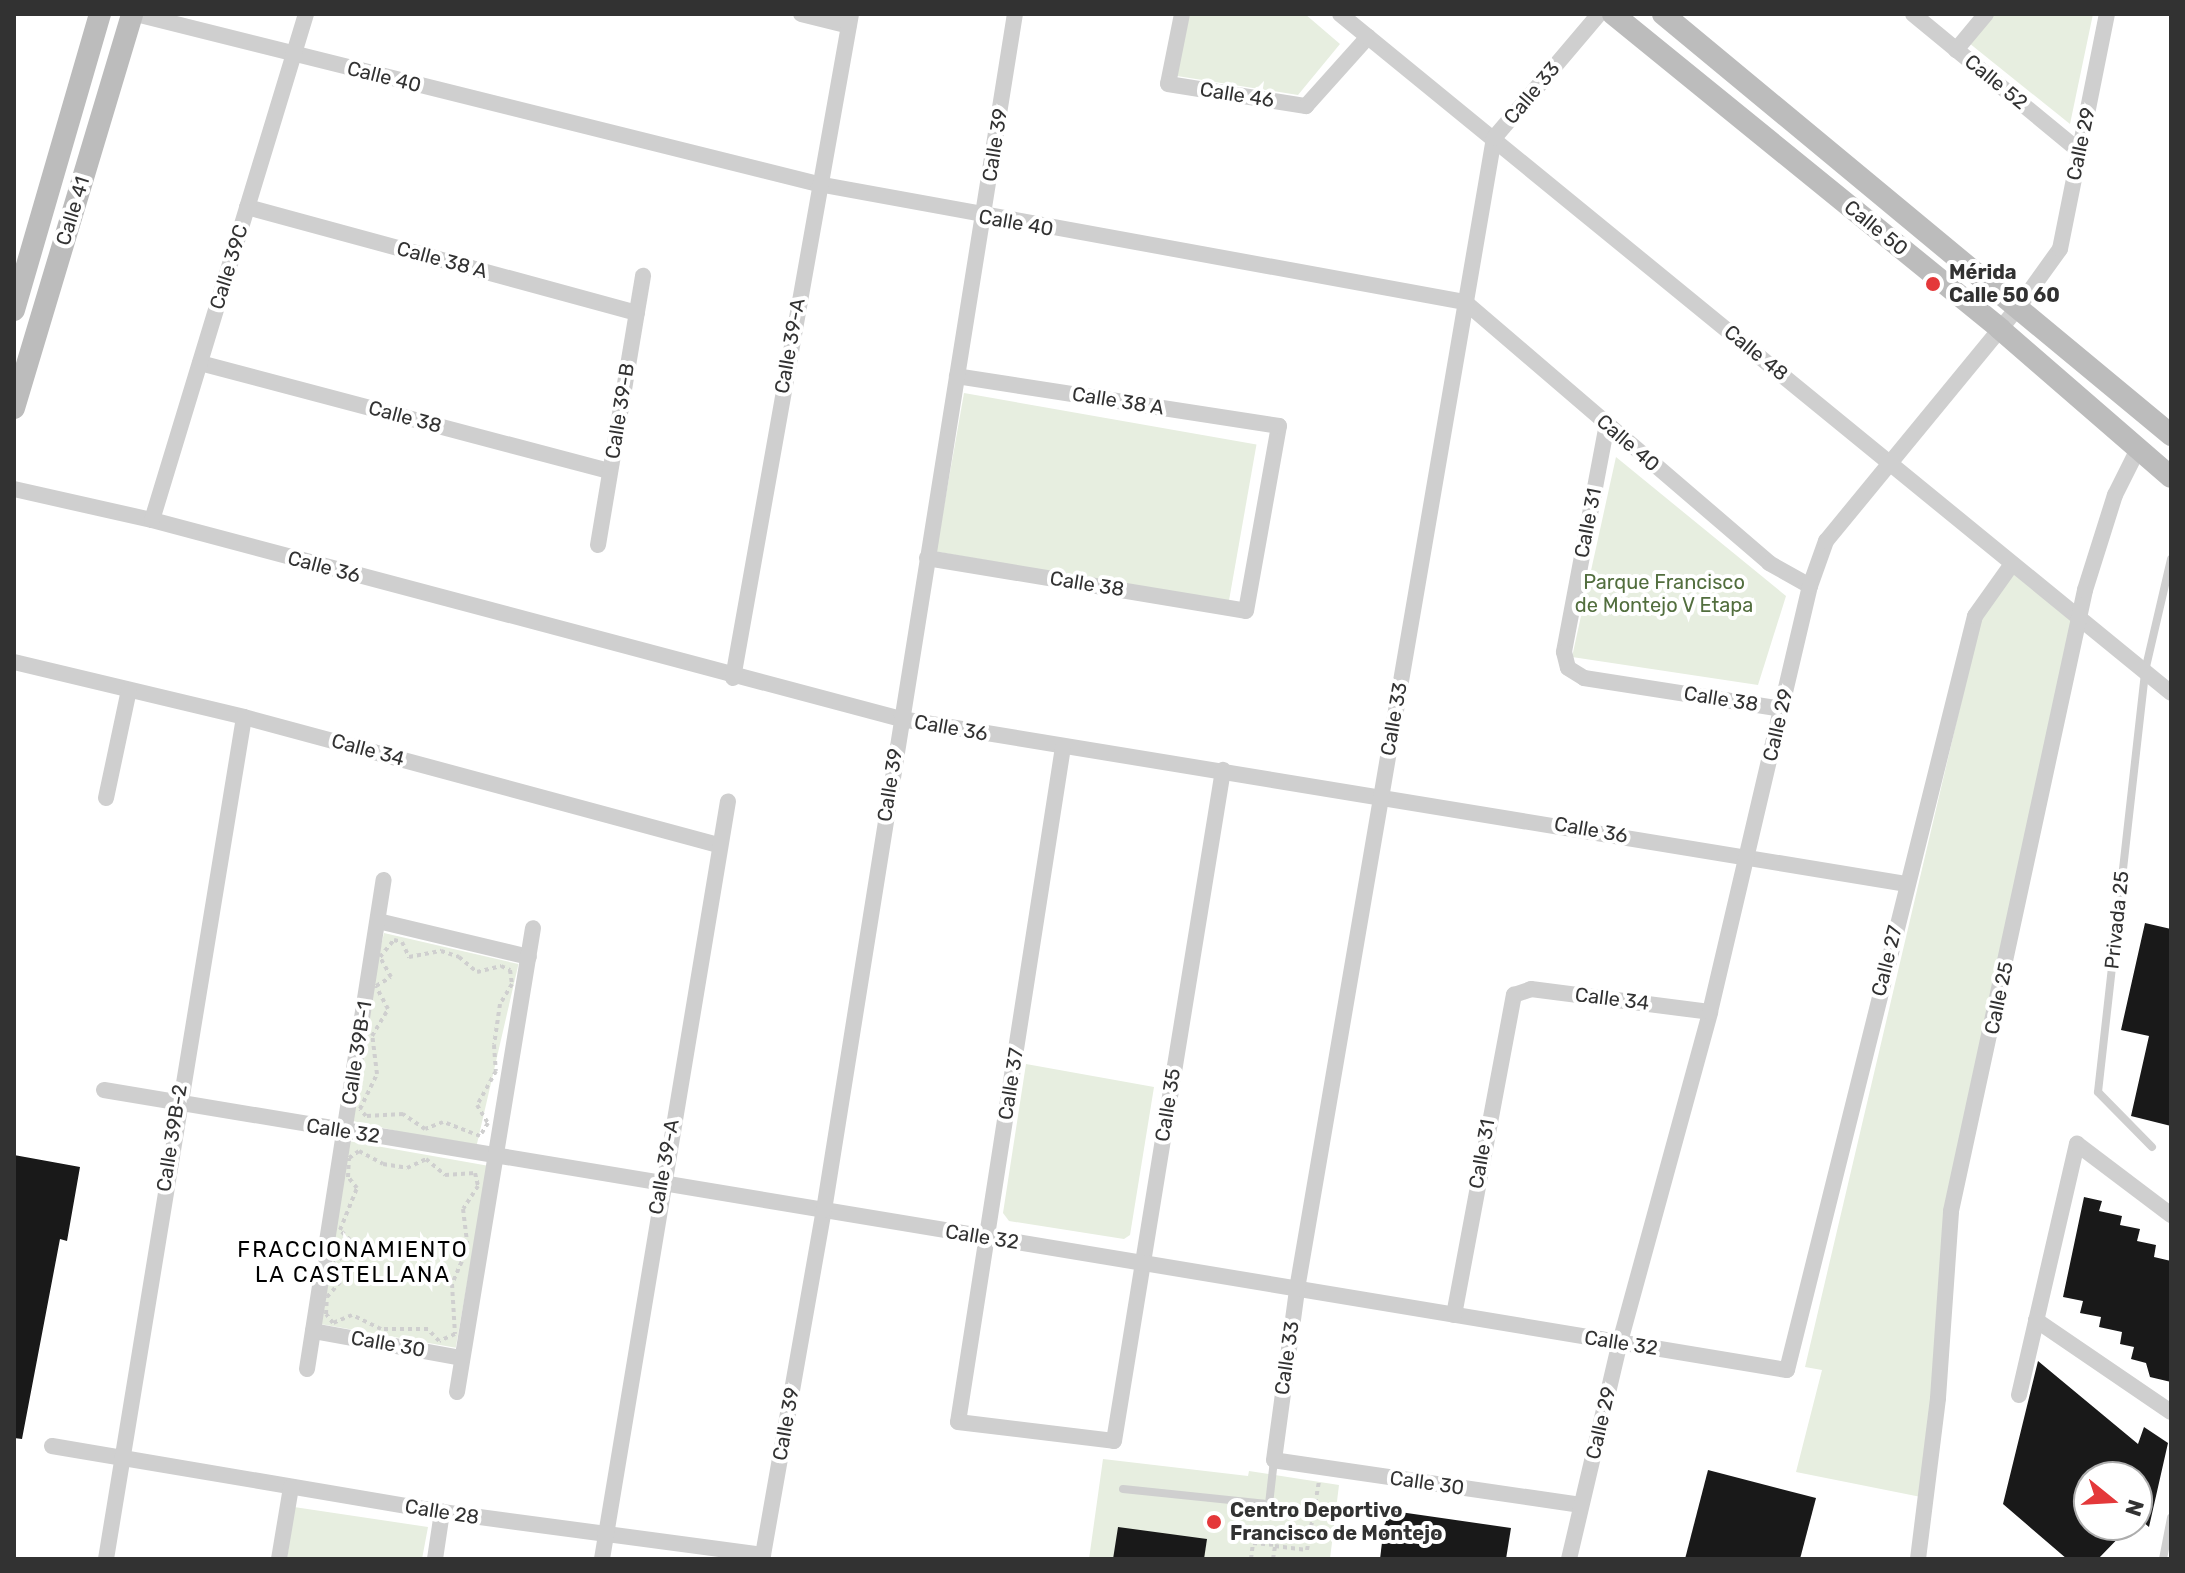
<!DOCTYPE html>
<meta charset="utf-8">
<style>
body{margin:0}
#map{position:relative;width:2185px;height:1573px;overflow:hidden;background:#fff;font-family:Rubik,sans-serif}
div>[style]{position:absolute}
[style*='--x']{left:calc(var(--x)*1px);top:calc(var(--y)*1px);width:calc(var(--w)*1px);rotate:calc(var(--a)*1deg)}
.green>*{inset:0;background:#e7eee0;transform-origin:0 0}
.building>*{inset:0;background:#191919}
.path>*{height:4px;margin-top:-2px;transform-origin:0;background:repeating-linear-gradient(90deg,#cfcfcf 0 4px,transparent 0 8px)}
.service>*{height:8px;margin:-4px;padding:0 4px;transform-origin:4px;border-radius:4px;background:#cfcfcf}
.minor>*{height:16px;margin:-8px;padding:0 8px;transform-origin:8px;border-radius:8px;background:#cfcfcf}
.secondary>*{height:22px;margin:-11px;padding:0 11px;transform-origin:11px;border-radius:11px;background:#bcbcbc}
.dots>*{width:22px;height:22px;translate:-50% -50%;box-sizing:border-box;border:4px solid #fff;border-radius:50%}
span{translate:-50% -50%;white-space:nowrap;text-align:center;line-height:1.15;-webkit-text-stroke:8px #fff;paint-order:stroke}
.street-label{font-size:20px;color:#323232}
.poi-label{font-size:20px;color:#323232;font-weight:700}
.left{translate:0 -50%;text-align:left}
.park-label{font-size:20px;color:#526e3e}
.neighbourhood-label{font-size:22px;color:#000;letter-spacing:2px}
.frame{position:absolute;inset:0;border:16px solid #323232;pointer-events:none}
.north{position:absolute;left:2073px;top:1461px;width:80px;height:80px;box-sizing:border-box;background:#fff;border:2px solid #adadad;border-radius:50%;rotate:108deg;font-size:22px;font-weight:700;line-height:32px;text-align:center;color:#323232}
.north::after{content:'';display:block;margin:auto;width:28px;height:36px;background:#e4383a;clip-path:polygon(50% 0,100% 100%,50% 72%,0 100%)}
</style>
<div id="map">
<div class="green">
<div style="clip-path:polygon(1188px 14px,1305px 14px,1340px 44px,1298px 95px,1177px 76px)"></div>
<div style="clip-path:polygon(1994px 14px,2093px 14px,2070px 124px,1969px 43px)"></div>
<div style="left:964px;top:393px;width:297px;height:161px;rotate:10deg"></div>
<div style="clip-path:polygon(1616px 457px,1786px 596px,1758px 685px,1572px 657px)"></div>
<div style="clip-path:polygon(2009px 568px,2079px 620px,1946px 1212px,1926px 1498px,1796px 1472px,1822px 1370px,1805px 1367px,1980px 622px)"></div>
<div style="left:384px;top:933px;width:138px;height:190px;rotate:13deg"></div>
<div style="clip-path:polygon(1026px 1064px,1154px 1087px,1130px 1235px,1124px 1239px,1009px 1221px,1003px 1213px)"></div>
<div style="left:348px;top:1141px;width:142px;height:185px;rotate:10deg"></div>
<div style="clip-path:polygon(1103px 1459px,1248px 1476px,1249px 1471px,1339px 1485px,1330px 1559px,1089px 1559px)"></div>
<div style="clip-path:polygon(294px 1507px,428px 1527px,422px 1559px,287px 1559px)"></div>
</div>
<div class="building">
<div style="clip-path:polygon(2145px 923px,2171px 929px,2171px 1126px,2131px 1116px,2149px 1036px,2121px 1030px)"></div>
<div style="clip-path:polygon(14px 1155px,80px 1167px,67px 1241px,60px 1239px,22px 1439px,14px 1438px)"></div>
<div style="clip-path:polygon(2084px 1197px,2102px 1201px,2099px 1211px,2122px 1216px,2120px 1225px,2140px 1229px,2137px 1241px,2156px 1245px,2154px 1257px,2171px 1261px,2171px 1382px,2150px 1377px,2146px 1363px,2131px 1359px,2134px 1347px,2120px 1344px,2122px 1332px,2099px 1327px,2101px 1317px,2080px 1313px,2083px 1301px,2063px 1297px)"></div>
<div style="clip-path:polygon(2038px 1361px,2138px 1444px,2144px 1427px,2168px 1443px,2149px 1527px,2137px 1517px,2137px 1477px,2089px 1477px,2089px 1525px,2131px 1525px,2098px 1559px,2067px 1559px,2003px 1504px)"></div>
<div style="clip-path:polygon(1708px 1470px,1816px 1498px,1800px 1559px,1685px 1559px)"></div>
<div style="clip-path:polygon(1386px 1510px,1511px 1528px,1506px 1559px,1380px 1559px)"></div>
<div style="clip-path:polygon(1118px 1527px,1207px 1539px,1204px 1559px,1113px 1559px)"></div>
</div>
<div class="path">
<div style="--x:394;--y:940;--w:8;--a:14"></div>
<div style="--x:402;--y:942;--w:17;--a:65"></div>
<div style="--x:409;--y:957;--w:33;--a:-11"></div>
<div style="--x:441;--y:951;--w:19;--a:18"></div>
<div style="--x:459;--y:957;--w:23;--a:40"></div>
<div style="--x:477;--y:972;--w:25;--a:-14"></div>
<div style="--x:501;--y:966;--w:10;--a:24"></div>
<div style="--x:510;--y:970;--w:14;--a:82"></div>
<div style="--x:512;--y:984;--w:23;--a:121"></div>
<div style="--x:500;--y:1004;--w:41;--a:98.3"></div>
<div style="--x:494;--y:1045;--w:26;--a:86"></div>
<div style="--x:496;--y:1071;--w:39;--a:119"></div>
<div style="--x:477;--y:1105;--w:21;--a:59"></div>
<div style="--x:488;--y:1123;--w:15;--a:122"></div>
<div style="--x:480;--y:1136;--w:40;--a:-159"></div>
<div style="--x:443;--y:1122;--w:19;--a:159"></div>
<div style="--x:425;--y:1129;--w:27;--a:-146"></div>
<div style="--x:403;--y:1114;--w:37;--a:177"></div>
<div style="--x:366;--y:1116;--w:9;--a:-131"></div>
<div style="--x:360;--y:1109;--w:39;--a:-64"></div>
<div style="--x:377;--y:1074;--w:38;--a:-97"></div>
<div style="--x:372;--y:1036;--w:31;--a:-59"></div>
<div style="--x:388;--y:1009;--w:26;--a:-118"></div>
<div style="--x:376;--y:986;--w:17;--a:-31"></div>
<div style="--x:391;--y:977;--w:23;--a:-119"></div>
<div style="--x:380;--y:957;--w:22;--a:-51"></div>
<div style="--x:359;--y:1151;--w:27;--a:28"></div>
<div style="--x:383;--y:1164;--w:24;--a:9"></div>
<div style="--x:407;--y:1168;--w:21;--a:-25"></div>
<div style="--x:426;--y:1159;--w:25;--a:40"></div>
<div style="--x:445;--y:1175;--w:30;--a:-4"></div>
<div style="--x:475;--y:1173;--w:13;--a:77"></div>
<div style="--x:478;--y:1186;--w:27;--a:123"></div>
<div style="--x:463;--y:1209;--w:38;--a:83"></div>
<div style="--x:468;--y:1247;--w:40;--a:113.4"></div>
<div style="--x:452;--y:1284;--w:50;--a:86.6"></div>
<div style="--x:455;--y:1334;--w:17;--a:156"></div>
<div style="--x:439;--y:1341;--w:16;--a:-133"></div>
<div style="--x:428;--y:1329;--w:47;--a:180"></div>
<div style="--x:381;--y:1329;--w:32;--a:-154"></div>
<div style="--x:352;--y:1315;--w:21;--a:157"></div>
<div style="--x:333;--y:1323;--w:11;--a:-128"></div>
<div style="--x:326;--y:1314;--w:17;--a:-87"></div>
<div style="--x:327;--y:1297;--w:20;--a:-49"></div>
<div style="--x:340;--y:1282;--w:18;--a:-112"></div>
<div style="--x:333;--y:1265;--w:18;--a:-43"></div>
<div style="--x:346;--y:1253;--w:14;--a:-73"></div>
<div style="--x:350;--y:1240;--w:14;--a:-135"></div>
<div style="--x:340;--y:1230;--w:45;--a:-68"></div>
<div style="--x:357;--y:1188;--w:14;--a:-129"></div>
<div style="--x:348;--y:1177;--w:19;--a:-87"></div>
<div style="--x:349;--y:1158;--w:12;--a:-35"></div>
<div style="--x:1251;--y:1559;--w:16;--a:-83"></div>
<div style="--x:1253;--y:1543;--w:21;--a:5"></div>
<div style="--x:1273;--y:1559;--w:13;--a:-81"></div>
<div style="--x:1275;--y:1546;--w:32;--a:7"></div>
<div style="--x:1307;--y:1550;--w:70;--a:-80.1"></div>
</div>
<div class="service">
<div style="--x:2152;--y:1147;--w:77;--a:-134.5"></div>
<div style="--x:2098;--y:1092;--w:424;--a:-83.6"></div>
<div style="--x:2145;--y:671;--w:115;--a:-76.9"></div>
<div style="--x:1123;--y:1489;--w:147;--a:5.9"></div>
<div style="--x:1269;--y:1504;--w:44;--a:-83.5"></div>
<div style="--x:2163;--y:1559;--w:42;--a:-79"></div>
</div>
<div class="minor">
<div style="--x:136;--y:14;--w:703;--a:14"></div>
<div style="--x:818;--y:184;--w:658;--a:10.34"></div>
<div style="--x:1465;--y:302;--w:401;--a:40.6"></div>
<div style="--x:1769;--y:563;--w:47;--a:29.3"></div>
<div style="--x:801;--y:14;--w:49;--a:14"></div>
<div style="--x:1182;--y:14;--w:71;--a:101.3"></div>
<div style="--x:1168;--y:84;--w:140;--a:9.1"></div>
<div style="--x:1306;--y:106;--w:93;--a:-48.1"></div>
<div style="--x:1340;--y:14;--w:1073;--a:39.25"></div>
<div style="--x:1913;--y:14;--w:215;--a:39.5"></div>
<div style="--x:1956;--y:50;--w:47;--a:-50.2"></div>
<div style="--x:247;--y:207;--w:404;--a:15.2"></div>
<div style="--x:200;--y:363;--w:424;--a:14.8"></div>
<div style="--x:1607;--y:424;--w:232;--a:100.7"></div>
<div style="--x:1564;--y:652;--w:16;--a:76"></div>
<div style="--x:1568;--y:668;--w:19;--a:32"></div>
<div style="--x:1584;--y:678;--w:200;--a:8.9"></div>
<div style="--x:14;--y:489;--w:141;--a:12.7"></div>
<div style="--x:152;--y:520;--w:775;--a:14.88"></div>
<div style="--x:901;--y:719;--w:1018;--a:9.32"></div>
<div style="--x:152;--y:520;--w:529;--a:-73.07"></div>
<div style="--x:598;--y:545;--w:273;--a:-80.5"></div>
<div style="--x:927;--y:558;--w:323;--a:9.4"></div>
<div style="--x:1246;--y:611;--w:188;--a:-79.9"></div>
<div style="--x:1279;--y:426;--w:326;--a:-171.2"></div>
<div style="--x:14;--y:662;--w:236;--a:13.4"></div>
<div style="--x:244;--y:717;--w:493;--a:15.1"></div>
<div style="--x:733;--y:678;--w:674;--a:-79.92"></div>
<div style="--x:1063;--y:747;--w:683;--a:98.84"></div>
<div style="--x:958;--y:1422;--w:157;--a:6.9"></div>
<div style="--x:1114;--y:1441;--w:680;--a:-80.77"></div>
<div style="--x:106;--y:798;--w:110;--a:-78"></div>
<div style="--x:378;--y:921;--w:155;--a:13.4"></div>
<div style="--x:104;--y:1090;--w:1706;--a:9.45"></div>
<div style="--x:1787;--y:1370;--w:777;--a:-76"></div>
<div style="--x:1975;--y:616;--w:64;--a:-54.6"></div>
<div style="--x:1454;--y:1315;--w:326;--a:-79.4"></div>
<div style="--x:1514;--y:995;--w:18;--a:-19"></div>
<div style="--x:1531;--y:989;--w:180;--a:7.3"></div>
<div style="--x:2036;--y:1320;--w:163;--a:34.3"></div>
<div style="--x:313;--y:1331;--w:151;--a:10.3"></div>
<div style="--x:307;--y:1369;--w:495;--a:-81.1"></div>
<div style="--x:457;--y:1392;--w:470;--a:-80.7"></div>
<div style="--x:2019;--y:1395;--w:258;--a:-77"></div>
<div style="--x:2077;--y:1144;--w:118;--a:37.1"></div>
<div style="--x:52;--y:1446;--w:396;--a:9.6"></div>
<div style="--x:442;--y:1512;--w:324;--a:7.6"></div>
<div style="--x:763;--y:1555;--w:350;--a:-80"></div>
<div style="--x:824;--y:1210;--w:1211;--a:-80.93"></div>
<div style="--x:1581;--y:1505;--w:310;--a:-171.7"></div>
<div style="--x:1274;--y:1460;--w:173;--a:-82.3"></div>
<div style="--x:1297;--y:1289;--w:1168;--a:-80.29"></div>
<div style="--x:1494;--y:138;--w:162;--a:-49.7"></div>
<div style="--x:106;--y:1559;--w:853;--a:-80.69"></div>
<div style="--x:279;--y:1559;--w:73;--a:-80.5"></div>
<div style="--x:435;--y:1559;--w:48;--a:-81.5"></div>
<div style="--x:602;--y:1559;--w:768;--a:-80.56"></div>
<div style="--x:1569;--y:1559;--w:223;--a:-76.8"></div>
<div style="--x:1620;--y:1342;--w:342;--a:-74.7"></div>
<div style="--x:1710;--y:1012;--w:438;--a:-76.8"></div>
<div style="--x:1810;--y:586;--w:48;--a:-70.4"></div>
<div style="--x:1826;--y:541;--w:304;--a:-50.6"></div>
<div style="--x:2019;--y:306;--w:70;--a:-54.3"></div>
<div style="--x:2060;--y:249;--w:240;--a:-78.7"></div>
<div style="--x:1918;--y:1559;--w:162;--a:-82.9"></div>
<div style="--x:1938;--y:1398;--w:187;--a:-86"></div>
<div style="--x:1951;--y:1211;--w:635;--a:-77.82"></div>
<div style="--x:2085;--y:590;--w:100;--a:-72.5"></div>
<div style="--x:2115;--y:495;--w:51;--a:-63.4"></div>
</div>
<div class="secondary">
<div style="--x:1613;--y:14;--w:499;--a:39.1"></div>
<div style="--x:2000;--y:329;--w:226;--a:40.9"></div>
<div style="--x:1663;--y:14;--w:660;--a:39.65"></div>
<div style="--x:14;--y:310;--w:308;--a:-73.8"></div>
<div style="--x:14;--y:408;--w:411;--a:-73.3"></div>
</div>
<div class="dots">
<div style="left:1933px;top:284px;background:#e4383a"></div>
<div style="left:1214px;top:1522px;background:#e4383a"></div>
</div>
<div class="street-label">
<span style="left:384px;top:77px;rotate:14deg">Calle 40</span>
<span style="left:1996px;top:82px;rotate:39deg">Calle 52</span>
<span style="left:1532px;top:93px;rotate:-50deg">Calle 33</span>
<span style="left:1237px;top:95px;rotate:9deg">Calle 46</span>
<span style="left:2081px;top:144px;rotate:-78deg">Calle 29</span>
<span style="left:995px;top:145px;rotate:-81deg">Calle 39</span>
<span style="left:73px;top:211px;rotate:-73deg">Calle 41</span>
<span style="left:1016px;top:223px;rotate:10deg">Calle 40</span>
<span style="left:1876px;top:228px;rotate:39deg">Calle 50</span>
<span style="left:442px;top:260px;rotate:15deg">Calle 38 A</span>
<span style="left:229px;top:267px;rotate:-73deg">Calle 39C</span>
<span style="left:790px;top:346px;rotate:-80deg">Calle 39-A</span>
<span style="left:1756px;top:353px;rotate:39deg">Calle 48</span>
<span style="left:1118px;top:401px;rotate:9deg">Calle 38 A</span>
<span style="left:620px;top:411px;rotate:-81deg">Calle 39-B</span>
<span style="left:405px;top:417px;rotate:15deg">Calle 38</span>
<span style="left:1628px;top:443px;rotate:41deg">Calle 40</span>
<span style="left:1588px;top:523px;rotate:-79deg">Calle 31</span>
<span style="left:324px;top:567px;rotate:15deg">Calle 36</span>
<span style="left:1087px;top:584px;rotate:9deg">Calle 38</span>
<span style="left:1721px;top:699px;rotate:9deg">Calle 38</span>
<span style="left:1394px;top:719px;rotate:-80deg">Calle 33</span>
<span style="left:1778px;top:725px;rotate:-77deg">Calle 29</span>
<span style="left:951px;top:728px;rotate:10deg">Calle 36</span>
<span style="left:368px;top:750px;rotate:15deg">Calle 34</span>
<span style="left:890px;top:785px;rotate:-81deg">Calle 39</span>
<span style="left:1591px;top:830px;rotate:10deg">Calle 36</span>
<span style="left:2117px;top:920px;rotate:-84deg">Privada 25</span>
<span style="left:1887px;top:961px;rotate:-76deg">Calle 27</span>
<span style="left:1999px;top:998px;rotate:-78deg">Calle 25</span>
<span style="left:1612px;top:999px;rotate:7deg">Calle 34</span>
<span style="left:357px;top:1053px;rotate:-81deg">Calle 39B-1</span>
<span style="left:1011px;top:1084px;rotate:-81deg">Calle 37</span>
<span style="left:1168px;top:1105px;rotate:-81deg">Calle 35</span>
<span style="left:343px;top:1131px;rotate:9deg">Calle 32</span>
<span style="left:172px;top:1138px;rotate:-81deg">Calle 39B-2</span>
<span style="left:1482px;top:1154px;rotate:-80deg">Calle 31</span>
<span style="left:664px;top:1167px;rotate:-80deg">Calle 39-A</span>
<span style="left:982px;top:1237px;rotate:9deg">Calle 32</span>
<span style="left:1621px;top:1343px;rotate:9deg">Calle 32</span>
<span style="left:388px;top:1344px;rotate:10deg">Calle 30</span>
<span style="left:1287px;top:1358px;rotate:-82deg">Calle 33</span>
<span style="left:1601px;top:1423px;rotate:-77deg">Calle 29</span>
<span style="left:786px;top:1424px;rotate:-80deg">Calle 39</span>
<span style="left:1427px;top:1483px;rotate:8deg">Calle 30</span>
<span style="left:442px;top:1512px;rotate:9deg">Calle 28</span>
</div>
<div class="poi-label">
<span class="left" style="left:1949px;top:284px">Mérida<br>Calle 50 60</span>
<span class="left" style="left:1230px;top:1522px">Centro Deportivo<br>Francisco de Montejo</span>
</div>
<div class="park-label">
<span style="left:1664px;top:594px">Parque Francisco<br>de Montejo V Etapa</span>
</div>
<div class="neighbourhood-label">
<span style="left:353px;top:1262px">FRACCIONAMIENTO<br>LA CASTELLANA</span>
</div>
<div class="frame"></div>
<div class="north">N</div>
</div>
